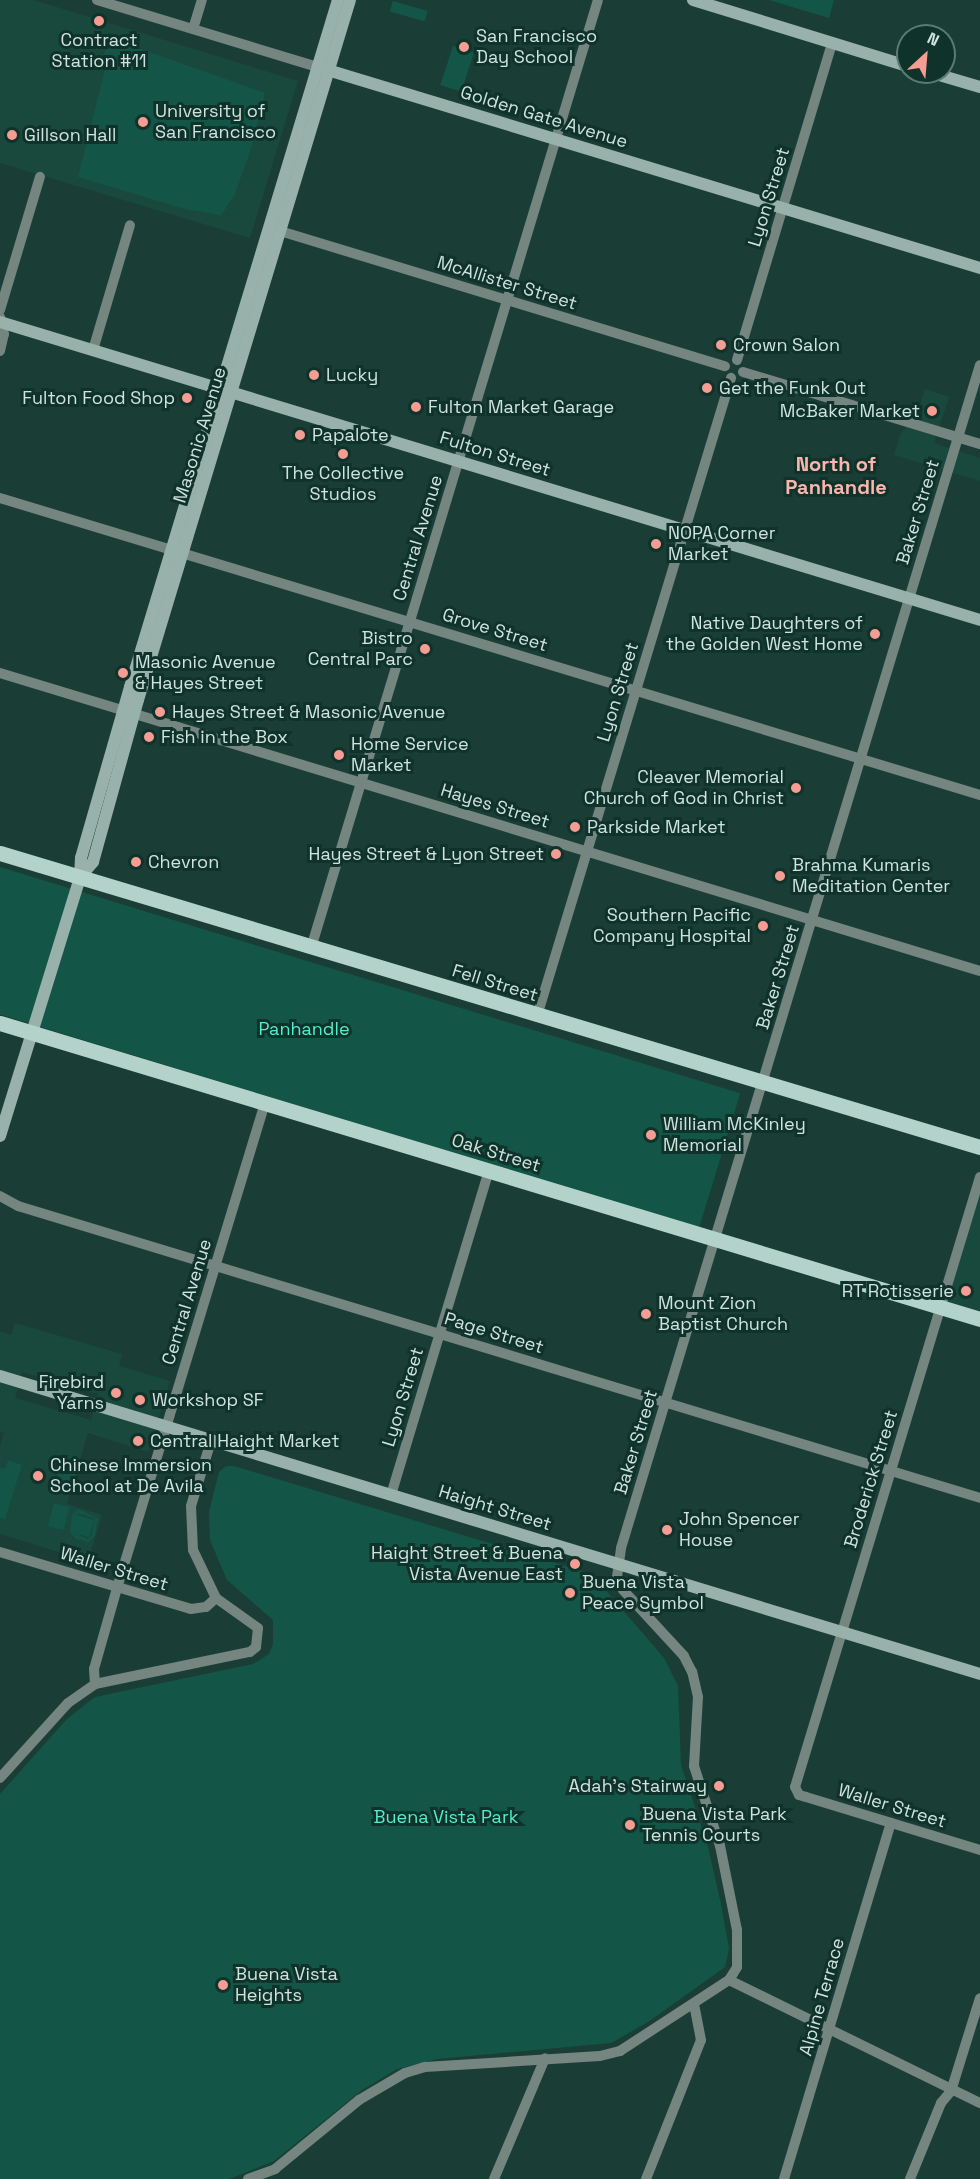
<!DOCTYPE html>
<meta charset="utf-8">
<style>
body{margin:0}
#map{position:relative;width:980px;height:2179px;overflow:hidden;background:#1a3e35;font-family:"Space Grotesk",sans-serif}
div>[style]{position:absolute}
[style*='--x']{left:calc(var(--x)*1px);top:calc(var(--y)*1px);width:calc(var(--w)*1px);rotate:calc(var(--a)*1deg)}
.built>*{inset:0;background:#19483d}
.green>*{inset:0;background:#135648;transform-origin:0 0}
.street>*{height:10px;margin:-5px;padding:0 5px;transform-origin:5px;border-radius:5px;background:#758580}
.secondary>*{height:12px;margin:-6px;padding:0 6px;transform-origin:6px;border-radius:6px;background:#98b1aa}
.primary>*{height:15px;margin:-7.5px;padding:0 7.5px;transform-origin:7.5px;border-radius:7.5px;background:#b3d3ca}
.dots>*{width:16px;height:16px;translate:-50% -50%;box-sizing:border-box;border:3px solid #0f332b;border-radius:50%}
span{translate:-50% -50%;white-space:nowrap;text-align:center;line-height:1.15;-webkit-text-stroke:6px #0f332b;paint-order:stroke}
.poi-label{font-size:18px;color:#d0e3dd}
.left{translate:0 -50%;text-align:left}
.right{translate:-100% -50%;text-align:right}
.street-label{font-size:18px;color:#d0e3dd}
.park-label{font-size:18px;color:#53eecd}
.neighbourhood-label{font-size:20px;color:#f9b6ae;font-weight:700}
.north{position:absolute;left:896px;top:24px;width:60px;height:60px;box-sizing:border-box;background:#0f332b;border:2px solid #5c7972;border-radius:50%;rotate:26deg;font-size:16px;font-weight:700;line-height:24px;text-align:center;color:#d0e3dd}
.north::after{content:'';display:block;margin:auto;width:21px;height:27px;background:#f59c93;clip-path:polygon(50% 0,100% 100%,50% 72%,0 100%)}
</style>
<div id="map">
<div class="built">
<div style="clip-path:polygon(0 0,34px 0,298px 81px,250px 238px,0 163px)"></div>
<div style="clip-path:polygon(925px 389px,949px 397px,934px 443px,980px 458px,980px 481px,894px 455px,900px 435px,918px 412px)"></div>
<div style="clip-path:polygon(980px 1177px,980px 1319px,941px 1307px)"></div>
<div style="clip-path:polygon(evenodd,15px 1323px,122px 1354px,119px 1366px,170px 1381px,148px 1452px,88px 1433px,67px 1504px,102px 1515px,88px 1561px,0 1534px,0 1446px,4px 1433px,0 1432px,0 1331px,11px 1335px,15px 1323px,22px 1372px,98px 1394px,91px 1420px,15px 1398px,22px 1372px)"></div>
</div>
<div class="green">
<div style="clip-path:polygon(769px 0,834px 0,829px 18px)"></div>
<div style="left:393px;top:1px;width:36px;height:11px;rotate:16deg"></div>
<div style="clip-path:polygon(121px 35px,134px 39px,132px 46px,265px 93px,250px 152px,234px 196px,221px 215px,185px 209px,78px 177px,107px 61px,103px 59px,107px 44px,111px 37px)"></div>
<div style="left:453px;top:46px;width:22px;height:41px;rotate:18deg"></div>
<div style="left:0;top:867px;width:774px;height:141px;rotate:17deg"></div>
<div style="clip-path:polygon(8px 1460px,22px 1465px,5px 1519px,0 1518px,0 1468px,5px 1469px)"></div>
<div style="clip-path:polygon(70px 1464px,78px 1467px,72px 1486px,56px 1481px,59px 1471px)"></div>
<div style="clip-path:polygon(234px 1466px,582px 1571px,596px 1579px,664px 1658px,678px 1686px,681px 1765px,708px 1847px,721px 1904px,729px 1949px,725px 1967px,648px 2022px,611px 2043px,437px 2059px,397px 2069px,362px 2090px,274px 2161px,229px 2179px,0 2179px,0 1794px,67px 1719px,95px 1697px,253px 1664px,269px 1654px,273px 1644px,273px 1620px,227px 1580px,210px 1540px,209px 1512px,219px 1472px,226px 1466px)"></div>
<div style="left:54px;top:1503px;width:16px;height:24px;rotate:15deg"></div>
<div style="clip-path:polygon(evenodd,78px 1509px,98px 1518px,95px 1535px,89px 1542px,76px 1539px,70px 1532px,72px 1515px,78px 1509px,78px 1513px,95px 1518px,92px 1535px,88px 1539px,74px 1533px,89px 1537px,94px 1520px,77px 1515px,72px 1529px,78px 1513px)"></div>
</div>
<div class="street">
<div style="--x:97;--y:0;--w:230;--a:16.9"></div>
<div style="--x:193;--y:29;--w:30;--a:-73"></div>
<div style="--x:280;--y:231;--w:465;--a:16.9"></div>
<div style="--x:0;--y:310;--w:139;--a:-73.3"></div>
<div style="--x:93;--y:350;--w:130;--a:-73.5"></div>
<div style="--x:0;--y:351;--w:17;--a:-77"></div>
<div style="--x:4;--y:334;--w:17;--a:-103"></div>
<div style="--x:737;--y:360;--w:331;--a:-73.3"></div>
<div style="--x:743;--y:372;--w:248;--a:16.9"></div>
<div style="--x:0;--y:498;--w:1024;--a:16.86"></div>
<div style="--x:0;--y:673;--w:1024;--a:16.91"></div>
<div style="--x:311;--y:948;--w:990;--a:-73.16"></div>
<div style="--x:537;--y:1016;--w:667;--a:-73.09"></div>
<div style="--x:980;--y:1177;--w:637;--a:106.87"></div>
<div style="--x:795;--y:1787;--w:9;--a:63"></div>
<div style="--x:799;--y:1795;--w:7;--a:16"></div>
<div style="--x:806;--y:1797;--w:182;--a:16.9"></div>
<div style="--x:0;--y:1196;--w:21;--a:29"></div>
<div style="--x:18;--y:1206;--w:1005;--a:16.88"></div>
<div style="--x:391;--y:1495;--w:338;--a:-73.2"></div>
<div style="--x:0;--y:1552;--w:199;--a:16.6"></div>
<div style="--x:191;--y:1609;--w:15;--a:-8"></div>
<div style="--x:206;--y:1607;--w:13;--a:-42"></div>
<div style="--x:95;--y:1684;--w:15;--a:-94"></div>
<div style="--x:94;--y:1669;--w:84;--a:-74.1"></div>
<div style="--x:117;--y:1588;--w:507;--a:-73.03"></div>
<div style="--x:0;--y:1778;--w:101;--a:-47.8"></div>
<div style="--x:68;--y:1703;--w:33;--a:-35"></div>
<div style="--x:95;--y:1684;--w:158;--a:-11.7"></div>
<div style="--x:250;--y:1652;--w:8;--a:-40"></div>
<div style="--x:256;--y:1647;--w:19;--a:-84"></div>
<div style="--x:258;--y:1628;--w:52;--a:-144.5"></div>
<div style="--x:216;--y:1598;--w:53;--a:-115.6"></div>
<div style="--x:193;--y:1550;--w:44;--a:-92.6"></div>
<div style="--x:191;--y:1506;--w:68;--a:-72.9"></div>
<div style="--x:729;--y:1980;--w:280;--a:26.1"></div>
<div style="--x:248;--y:2179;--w:29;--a:-20"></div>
<div style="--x:275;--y:2169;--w:109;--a:-39.4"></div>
<div style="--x:359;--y:2100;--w:53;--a:-30.4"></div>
<div style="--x:405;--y:2073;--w:21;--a:-17"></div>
<div style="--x:425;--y:2067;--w:175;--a:-3.6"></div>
<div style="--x:600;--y:2056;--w:21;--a:-14"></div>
<div style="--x:620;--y:2051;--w:130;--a:-33.1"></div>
<div style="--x:729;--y:1980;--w:15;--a:-58"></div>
<div style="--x:737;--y:1967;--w:37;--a:-90"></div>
<div style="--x:737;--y:1930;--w:86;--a:-101.4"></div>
<div style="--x:720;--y:1846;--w:84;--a:-108"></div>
<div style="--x:694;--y:1766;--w:69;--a:-86.7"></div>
<div style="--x:698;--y:1697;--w:26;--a:-103"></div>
<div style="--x:692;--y:1672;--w:18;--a:-117"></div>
<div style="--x:684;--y:1656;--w:90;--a:-132.7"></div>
<div style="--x:623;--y:1590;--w:14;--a:-115"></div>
<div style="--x:617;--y:1577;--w:29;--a:-82"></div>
<div style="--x:621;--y:1548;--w:1236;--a:-73.12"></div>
<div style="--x:494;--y:2179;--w:131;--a:-67.1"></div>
<div style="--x:646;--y:2179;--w:149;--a:-68.4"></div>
<div style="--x:701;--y:2040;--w:37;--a:-101"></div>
<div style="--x:784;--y:2179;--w:372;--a:-73.3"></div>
<div style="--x:910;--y:2179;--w:82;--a:-67.8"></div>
<div style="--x:941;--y:2103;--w:16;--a:-50"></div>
<div style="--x:951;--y:2091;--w:97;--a:-72.7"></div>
</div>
<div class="secondary">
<div style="--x:693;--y:0;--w:225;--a:17.1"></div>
<div style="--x:321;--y:68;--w:689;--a:16.88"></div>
<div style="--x:929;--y:72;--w:53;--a:16.4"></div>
<div style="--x:0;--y:322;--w:1024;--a:16.91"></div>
<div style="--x:80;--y:877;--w:20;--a:-49"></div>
<div style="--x:93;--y:862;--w:168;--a:-74.5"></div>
<div style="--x:138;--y:700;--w:731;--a:-73.15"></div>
<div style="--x:0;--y:1136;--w:271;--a:-72.8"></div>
<div style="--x:80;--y:877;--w:19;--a:-87"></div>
<div style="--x:81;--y:858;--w:178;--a:-74"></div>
<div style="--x:130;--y:687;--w:718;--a:-73.16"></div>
<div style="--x:0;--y:1376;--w:1024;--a:16.91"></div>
</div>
<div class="primary">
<div style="--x:0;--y:853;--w:1023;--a:16.7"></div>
<div style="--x:0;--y:1023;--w:1024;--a:16.81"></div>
</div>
<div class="dots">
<div style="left:99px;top:21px;background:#f59c93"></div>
<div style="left:464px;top:47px;background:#f59c93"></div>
<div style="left:143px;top:122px;background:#f59c93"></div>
<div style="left:12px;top:135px;background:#f59c93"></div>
<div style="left:721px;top:345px;background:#f59c93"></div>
<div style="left:314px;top:375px;background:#f59c93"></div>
<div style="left:707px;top:388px;background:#f59c93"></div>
<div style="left:187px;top:398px;background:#f59c93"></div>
<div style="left:416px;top:407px;background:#f59c93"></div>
<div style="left:932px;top:411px;background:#f59c93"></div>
<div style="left:300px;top:435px;background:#f59c93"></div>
<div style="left:343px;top:454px;background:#f59c93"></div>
<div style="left:656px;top:544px;background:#f59c93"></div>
<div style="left:875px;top:634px;background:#f59c93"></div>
<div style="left:425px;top:649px;background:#f59c93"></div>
<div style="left:123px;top:673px;background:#f59c93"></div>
<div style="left:160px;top:712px;background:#f59c93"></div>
<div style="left:149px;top:737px;background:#f59c93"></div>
<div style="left:339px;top:755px;background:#f59c93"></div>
<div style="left:796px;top:788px;background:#f59c93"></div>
<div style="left:575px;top:827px;background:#f59c93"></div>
<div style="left:556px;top:854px;background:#f59c93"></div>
<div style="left:136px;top:862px;background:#f59c93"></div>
<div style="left:780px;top:876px;background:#f59c93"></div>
<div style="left:763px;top:926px;background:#f59c93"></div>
<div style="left:651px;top:1135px;background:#f59c93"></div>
<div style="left:966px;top:1291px;background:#f59c93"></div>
<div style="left:646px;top:1314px;background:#f59c93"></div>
<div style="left:116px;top:1393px;background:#f59c93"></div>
<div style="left:140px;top:1400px;background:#f59c93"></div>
<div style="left:138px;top:1441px;background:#f59c93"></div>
<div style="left:38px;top:1476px;background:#f59c93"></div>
<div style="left:667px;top:1530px;background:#f59c93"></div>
<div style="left:575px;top:1564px;background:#f59c93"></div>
<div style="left:570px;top:1593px;background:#f59c93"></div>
<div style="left:719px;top:1786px;background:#f59c93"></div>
<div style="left:630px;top:1825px;background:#f59c93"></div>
<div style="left:223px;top:1985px;background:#f59c93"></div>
</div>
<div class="poi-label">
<span class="left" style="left:476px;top:47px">San Francisco<br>Day School</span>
<span style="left:99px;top:51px">Contract<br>Station #11</span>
<span class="left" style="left:155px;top:122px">University of<br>San Francisco</span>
<span class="left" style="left:24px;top:135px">Gillson Hall</span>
<span class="left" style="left:733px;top:345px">Crown Salon</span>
<span class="left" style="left:326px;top:375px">Lucky</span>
<span class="left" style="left:719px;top:388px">Get the Funk Out</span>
<span class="right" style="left:175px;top:398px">Fulton Food Shop</span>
<span class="left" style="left:428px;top:407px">Fulton Market Garage</span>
<span class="right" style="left:920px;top:411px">McBaker Market</span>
<span class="left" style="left:312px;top:435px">Papalote</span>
<span style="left:343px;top:484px">The Collective<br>Studios</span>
<span class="left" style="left:668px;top:544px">NOPA Corner<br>Market</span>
<span class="right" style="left:863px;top:634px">Native Daughters of<br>the Golden West Home</span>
<span class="right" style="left:413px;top:649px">Bistro<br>Central Parc</span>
<span class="left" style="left:135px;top:673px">Masonic Avenue<br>&amp; Hayes Street</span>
<span class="left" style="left:172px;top:712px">Hayes Street &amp; Masonic Avenue</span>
<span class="left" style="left:161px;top:737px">Fish in the Box</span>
<span class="left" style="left:351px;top:755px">Home Service<br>Market</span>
<span class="right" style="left:784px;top:788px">Cleaver Memorial<br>Church of God in Christ</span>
<span class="left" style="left:587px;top:827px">Parkside Market</span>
<span class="right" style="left:544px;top:854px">Hayes Street &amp; Lyon Street</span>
<span class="left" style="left:148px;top:862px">Chevron</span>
<span class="left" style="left:792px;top:876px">Brahma Kumaris<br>Meditation Center</span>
<span class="right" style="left:751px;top:926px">Southern Pacific<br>Company Hospital</span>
<span class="left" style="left:663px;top:1135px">William McKinley<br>Memorial</span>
<span class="right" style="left:954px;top:1291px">RT Rotisserie</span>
<span class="left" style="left:658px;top:1314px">Mount Zion<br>Baptist Church</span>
<span class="right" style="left:104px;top:1393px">Firebird<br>Yarns</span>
<span class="left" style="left:152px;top:1400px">Workshop SF</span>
<span class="left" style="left:150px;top:1441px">Central Haight Market</span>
<span class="left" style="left:50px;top:1476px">Chinese Immersion<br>School at De Avila</span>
<span class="left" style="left:679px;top:1530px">John Spencer<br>House</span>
<span class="right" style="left:563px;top:1564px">Haight Street &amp; Buena<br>Vista Avenue East</span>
<span class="left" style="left:582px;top:1593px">Buena Vista<br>Peace Symbol</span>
<span class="right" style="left:707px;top:1786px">Adah’s Stairway</span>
<span class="left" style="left:642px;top:1825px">Buena Vista Park<br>Tennis Courts</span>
<span class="left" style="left:235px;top:1985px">Buena Vista<br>Heights</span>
</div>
<div class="street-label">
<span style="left:544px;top:117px;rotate:17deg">Golden Gate Avenue</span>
<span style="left:769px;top:197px;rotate:-73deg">Lyon Street</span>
<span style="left:507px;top:283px;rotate:17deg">McAllister Street</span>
<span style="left:200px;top:435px;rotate:-73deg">Masonic Avenue</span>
<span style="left:495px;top:454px;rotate:17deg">Fulton Street</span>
<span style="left:918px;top:512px;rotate:-73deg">Baker Street</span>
<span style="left:418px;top:538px;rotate:-73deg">Central Avenue</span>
<span style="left:495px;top:630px;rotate:17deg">Grove Street</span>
<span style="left:618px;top:692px;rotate:-73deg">Lyon Street</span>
<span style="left:495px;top:806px;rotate:17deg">Hayes Street</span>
<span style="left:778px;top:977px;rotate:-73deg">Baker Street</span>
<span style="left:495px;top:983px;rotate:17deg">Fell Street</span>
<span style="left:496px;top:1153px;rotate:17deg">Oak Street</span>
<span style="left:187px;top:1302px;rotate:-73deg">Central Avenue</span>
<span style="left:494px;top:1333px;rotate:17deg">Page Street</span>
<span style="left:403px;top:1397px;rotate:-73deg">Lyon Street</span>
<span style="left:636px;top:1442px;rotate:-73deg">Baker Street</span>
<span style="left:871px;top:1479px;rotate:-73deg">Broderick Street</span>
<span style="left:495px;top:1508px;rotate:17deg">Haight Street</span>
<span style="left:114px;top:1569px;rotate:17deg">Waller Street</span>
<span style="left:892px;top:1806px;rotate:17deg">Waller Street</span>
<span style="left:822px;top:1997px;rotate:-74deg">Alpine Terrace</span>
</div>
<div class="park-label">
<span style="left:304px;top:1029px">Panhandle</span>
<span style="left:446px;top:1817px">Buena Vista Park</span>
</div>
<div class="neighbourhood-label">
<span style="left:836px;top:476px">North of<br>Panhandle</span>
</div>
<div class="north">N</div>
</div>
